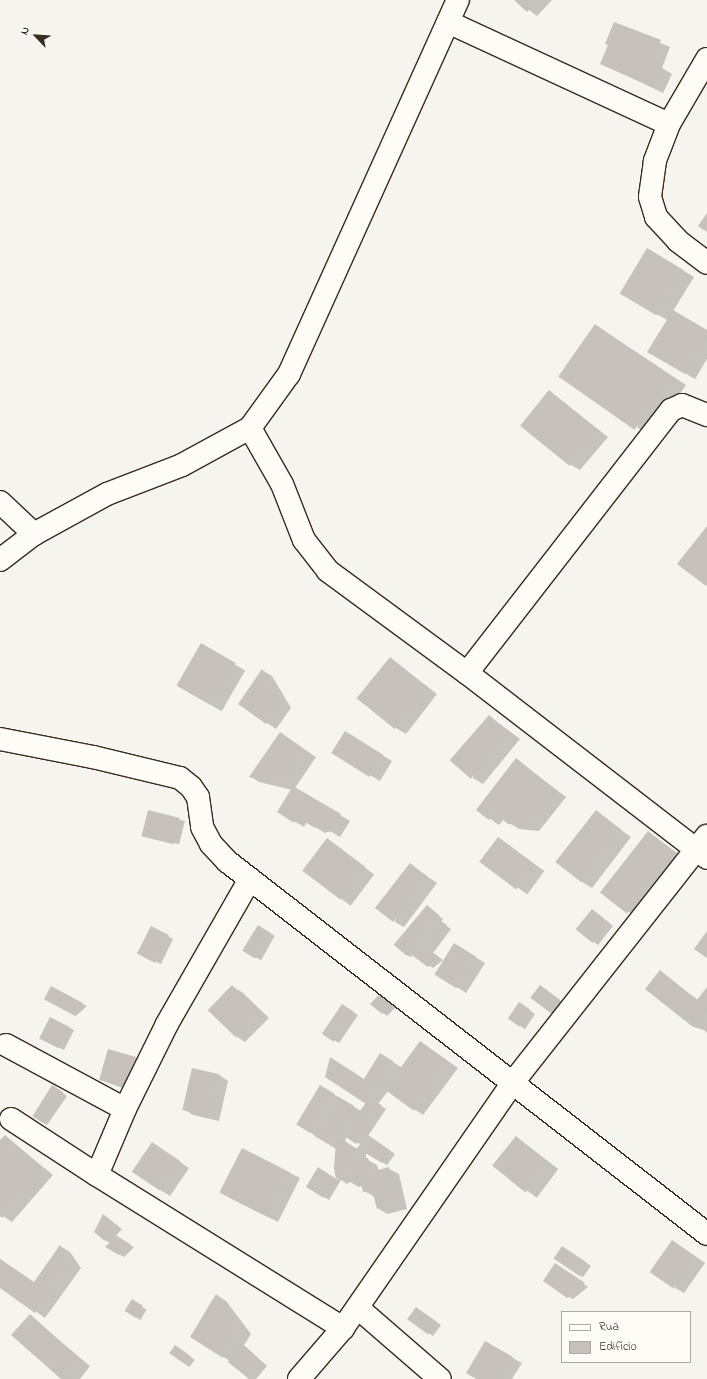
<!DOCTYPE html>
<meta charset="utf-8">
<style>
body{margin:0}
#map{position:relative;width:707px;height:1379px;overflow:hidden;background:#f5f4ee;font-family:"Indie Flower",sans-serif}
div>[style]{position:absolute}
[style*='--x']{left:calc(var(--x)*1px);top:calc(var(--y)*1px);width:calc(var(--w)*1px);rotate:calc(var(--a)*1deg)}
.shadow>*{inset:0;background:#0003;transform-origin:0 0}
.building>*{inset:0;background:#c7c1bb;transform-origin:0 0}
.roads{filter:drop-shadow(1px 0 #3b2a1e) drop-shadow(-1px 0 #3b2a1e) drop-shadow(0 1px #3b2a1e) drop-shadow(0 -1px #3b2a1e)}
.minor>*{height:22px;margin:-11px;padding:0 11px;transform-origin:11px;border-radius:11px;background:#fdfcf7}
span{translate:-50% -50%;white-space:nowrap;text-align:center;line-height:1.15;-webkit-text-stroke:3px #fdfcf7;paint-order:stroke}
.legend{position:absolute;left:561px;top:1311px;width:130px;height:52px;box-sizing:border-box;background:#fdfcf7;border:1px solid #afa8a0;margin:0;padding:5px 7px;list-style:none;font-size:12px;color:#3b2a1e}
.legend li{display:flex;align-items:center;gap:8px;height:20px}
.legend b{width:20px;border:1px solid #afa8a0}
.north{position:absolute;left:16px;top:16px;width:40px;height:40px;-webkit-text-stroke:3px #fdfcf7;paint-order:stroke;rotate:295deg;font-size:11px;font-weight:700;line-height:16px;text-align:center;color:#3b2a1e}
.north::after{content:'';display:block;margin:auto;width:14px;height:18px;background:#3b2a1e;clip-path:polygon(50% 0,100% 100%,50% 72%,0 100%)}
</style>
<div id="map">
<div class="shadow">
<div style="clip-path:polygon(515px 0,552px 0,537px 16px)"></div>
<div style="clip-path:polygon(615px 23px,670px 47px,662px 68px,672px 74px,663px 93px,601px 63px,609px 45px)"></div>
<div style="clip-path:polygon(648px 250px,694px 277px,673px 311px,707px 331px,707px 359px,695px 379px,649px 352px,667px 320px,622px 294px)"></div>
<div style="clip-path:polygon(609px 334px,686px 385px,651px 436px,638px 428px)"></div>
<div style="clip-path:polygon(550px 392px,608px 437px,580px 470px,571px 465px)"></div>
<div style="left:201px;top:645px;width:51px;height:47px;rotate:30deg"></div>
<div style="clip-path:polygon(390px 658px,437px 694px,406px 734px,396px 728px)"></div>
<div style="clip-path:polygon(262px 670px,272px 676px,291px 708px,276px 729px,239px 704px)"></div>
<div style="clip-path:polygon(489px 716px,520px 739px,483px 784px,473px 778px)"></div>
<div style="clip-path:polygon(354px 738px,392px 761px,380px 781px,370px 775px)"></div>
<div style="clip-path:polygon(289px 739px,316px 757px,295px 788px,350px 821px,340px 837px,330px 831px,325px 833px,307px 822px,304px 827px,279px 812px,292px 790px,259px 782px,250px 776px)"></div>
<div style="clip-path:polygon(517px 760px,566px 797px,539px 831px,519px 829px,504px 819px,499px 825px,477px 810px)"></div>
<div style="left:149px;top:812px;width:37px;height:24px;rotate:14deg"></div>
<div style="clip-path:polygon(596px 812px,631px 837px,592px 888px,582px 882px)"></div>
<div style="left:648px;top:832px;width:44px;height:76px;rotate:36deg"></div>
<div style="left:499px;top:838px;width:56px;height:29px;rotate:36deg"></div>
<div style="left:327px;top:839px;width:59px;height:39px;rotate:37deg"></div>
<div style="clip-path:polygon(410px 865px,437px 883px,404px 927px,395px 922px)"></div>
<div style="clip-path:polygon(427px 906px,443px 919px,441px 922px,451px 929px,433px 953px,443px 960px,433px 968px,413px 955px,411px 957px,406px 955px,395px 945px)"></div>
<div style="clip-path:polygon(597px 913px,613px 926px,598px 945px,594px 942px)"></div>
<div style="left:259px;top:927px;width:18px;height:28px;rotate:29deg"></div>
<div style="clip-path:polygon(168px 936px,173px 939px,161px 964px,143px 956px)"></div>
<div style="clip-path:polygon(464px 950px,485px 963px,466px 993px,435px 973px)"></div>
<div style="clip-path:polygon(660px 972px,698px 1000px,707px 989px,707px 1031px,694px 1027px,646px 989px)"></div>
<div style="clip-path:polygon(51px 987px,87px 1006px,77px 1015px,50px 1001px)"></div>
<div style="clip-path:polygon(232px 987px,242px 992px,269px 1018px,245px 1042px,236px 1036px)"></div>
<div style="clip-path:polygon(545px 989px,564px 1003px,555px 1015px,550px 1012px)"></div>
<div style="clip-path:polygon(384px 998px,396px 1007px,387px 1016px,372px 1004px)"></div>
<div style="clip-path:polygon(523px 1006px,535px 1014px,525px 1029px,509px 1019px)"></div>
<div style="clip-path:polygon(347px 1008px,358px 1015px,339px 1043px,323px 1033px)"></div>
<div style="clip-path:polygon(51px 1018px,74px 1030px,64px 1050px,45px 1041px)"></div>
<div style="clip-path:polygon(evenodd,421px 1042px,458px 1068px,423px 1115px,388px 1091px,378px 1104px,386px 1109px,368px 1136px,395px 1154px,387px 1165px,366px 1153px,366px 1159px,377px 1165px,379px 1171px,389px 1169px,399px 1174px,407px 1209px,387px 1214px,378px 1208px,375px 1197px,364px 1191px,363px 1186px,359px 1187px,350px 1182px,347px 1184px,341px 1180px,329px 1200px,307px 1186px,318px 1168px,338px 1180px,335px 1168px,336px 1149px,297px 1124px,320px 1086px,361px 1111px,367px 1104px,363px 1102px,364px 1080px,390px 1060px,402px 1068px,421px 1042px,347px 1136px,361px 1145px,357px 1149px,345px 1141px,347px 1136px)"></div>
<div style="clip-path:polygon(135px 1058px,145px 1063px,137px 1093px,100px 1080px)"></div>
<div style="clip-path:polygon(219px 1075px,228px 1081px,219px 1121px,193px 1115px,184px 1109px)"></div>
<div style="clip-path:polygon(57px 1089px,67px 1096px,47px 1125px,42px 1122px)"></div>
<div style="clip-path:polygon(5px 1136px,53px 1175px,12px 1222px,0 1214px,0 1141px)"></div>
<div style="left:516px;top:1137px;width:53px;height:36px;rotate:37deg"></div>
<div style="clip-path:polygon(152px 1143px,189px 1168px,170px 1196px,160px 1190px)"></div>
<div style="clip-path:polygon(243px 1149px,300px 1178px,278px 1222px,230px 1198px)"></div>
<div style="clip-path:polygon(103px 1215px,122px 1229px,116px 1236px,134px 1247px,124px 1257px,106px 1247px,110px 1243px,105px 1240px)"></div>
<div style="clip-path:polygon(60px 1246px,70px 1252px,81px 1268px,45px 1318px,0 1286px,0 1259px,34px 1283px)"></div>
<div style="clip-path:polygon(682px 1247px,705px 1263px,684px 1293px,675px 1288px)"></div>
<div style="clip-path:polygon(567px 1250px,591px 1266px,583px 1277px,578px 1275px)"></div>
<div style="clip-path:polygon(560px 1267px,588px 1287px,573px 1299px,568px 1297px)"></div>
<div style="clip-path:polygon(217px 1295px,226px 1301px,251px 1334px,244px 1345px,267px 1366px,256px 1379px,249px 1379px,230px 1361px,191px 1337px)"></div>
<div style="left:132px;top:1301px;width:17px;height:12px;rotate:31deg"></div>
<div style="clip-path:polygon(421px 1311px,441px 1325px,433px 1336px,409px 1319px)"></div>
<div style="clip-path:polygon(30px 1316px,90px 1366px,80px 1379px,63px 1379px)"></div>
<div style="clip-path:polygon(485px 1343px,522px 1363px,512px 1379px,478px 1379px)"></div>
<div style="clip-path:polygon(180px 1349px,195px 1360px,189px 1367px,170px 1353px)"></div>
</div>
<div class="building">
<div style="clip-path:polygon(514px 0,537px 0,527px 12px)"></div>
<div style="clip-path:polygon(614px 22px,661px 40px,652px 63px,663px 68px,654px 88px,600px 64px,608px 45px,605px 44px)"></div>
<div style="clip-path:polygon(707px 213px,707px 232px,698px 226px)"></div>
<div style="left:647px;top:248px;width:43px;height:53px;rotate:31deg"></div>
<div style="clip-path:polygon(673px 310px,707px 330px,707px 337px,685px 374px,647px 352px)"></div>
<div style="left:595px;top:324px;width:93px;height:64px;rotate:35deg"></div>
<div style="left:549px;top:390px;width:64px;height:46px;rotate:39deg"></div>
<div style="clip-path:polygon(707px 526px,707px 585px,706px 586px,677px 564px)"></div>
<div style="left:201px;top:643px;width:40px;height:49px;rotate:30deg"></div>
<div style="left:390px;top:657px;width:49px;height:53px;rotate:39deg"></div>
<div style="clip-path:polygon(262px 669px,281px 702px,266px 724px,238px 704px)"></div>
<div style="left:489px;top:715px;width:28px;height:60px;rotate:41deg"></div>
<div style="left:345px;top:731px;width:45px;height:26px;rotate:32deg"></div>
<div style="clip-path:polygon(280px 732px,307px 751px,284px 785px,249px 777px)"></div>
<div style="clip-path:polygon(516px 758px,557px 791px,529px 826px,508px 824px,495px 813px,489px 820px,476px 810px)"></div>
<div style="clip-path:polygon(293px 786px,341px 814px,330px 832px,319px 826px,315px 828px,297px 817px,294px 823px,277px 812px)"></div>
<div style="left:148px;top:810px;width:33px;height:27px;rotate:14deg"></div>
<div style="left:596px;top:810px;width:33px;height:66px;rotate:38deg"></div>
<div style="left:648px;top:831px;width:34px;height:78px;rotate:38deg"></div>
<div style="left:498px;top:837px;width:46px;height:31px;rotate:37deg"></div>
<div style="left:327px;top:838px;width:48px;height:41px;rotate:37deg"></div>
<div style="left:410px;top:863px;width:23px;height:57px;rotate:38deg"></div>
<div style="left:427px;top:905px;width:16px;height:52px;rotate:40deg"></div>
<div style="left:592px;top:909px;width:22px;height:26px;rotate:39deg"></div>
<div style="clip-path:polygon(439px 920px,447px 925px,429px 950px,439px 957px,428px 967px,413px 956px)"></div>
<div style="left:258px;top:925px;width:15px;height:30px;rotate:32deg"></div>
<div style="left:151px;top:926px;width:20px;height:31px;rotate:27deg"></div>
<div style="clip-path:polygon(707px 931px,707px 958px,694px 949px)"></div>
<div style="left:454px;top:943px;width:26px;height:37px;rotate:32deg"></div>
<div style="clip-path:polygon(660px 970px,697px 1000px,707px 987px,707px 1010px,693px 1027px,645px 989px)"></div>
<div style="left:232px;top:985px;width:39px;height:35px;rotate:44deg"></div>
<div style="left:540px;top:985px;width:25px;height:16px;rotate:37deg"></div>
<div style="left:51px;top:986px;width:36px;height:15px;rotate:28deg"></div>
<div style="clip-path:polygon(380px 994px,392px 1004px,382px 1014px,370px 1004px)"></div>
<div style="left:519px;top:1002px;width:14px;height:20px;rotate:34deg"></div>
<div style="left:342px;top:1004px;width:14px;height:36px;rotate:34deg"></div>
<div style="left:50px;top:1017px;width:22px;height:24px;rotate:27deg"></div>
<div style="clip-path:polygon(707px 1021px,707px 1033px,701px 1027px)"></div>
<div style="left:420px;top:1041px;width:36px;height:60px;rotate:36deg"></div>
<div style="left:108px;top:1049px;width:29px;height:32px;rotate:16deg"></div>
<div style="clip-path:polygon(380px 1053px,394px 1062px,370px 1097px,382px 1106px,356px 1144px,343px 1135px,370px 1097px,363px 1102px,325px 1077px,330px 1057px,364px 1079px)"></div>
<div style="left:192px;top:1068px;width:28px;height:43px;rotate:13deg"></div>
<div style="left:52px;top:1085px;width:13px;height:37px;rotate:32deg"></div>
<div style="left:320px;top:1085px;width:17px;height:46px;rotate:31deg"></div>
<div style="left:337px;top:1096px;width:20px;height:46px;rotate:30deg"></div>
<div style="clip-path:polygon(5px 1135px,44px 1169px,2px 1218px,0 1216px,0 1140px)"></div>
<div style="clip-path:polygon(368px 1135px,391px 1151px,382px 1163px,357px 1148px)"></div>
<div style="left:516px;top:1136px;width:43px;height:38px;rotate:39deg"></div>
<div style="clip-path:polygon(345px 1140px,348px 1148px,357px 1148px,357px 1158px,368px 1158px,371px 1172px,389px 1167px,398px 1204px,377px 1209px,372px 1190px,363px 1192px,360px 1180px,348px 1182px,346px 1173px,336px 1179px,324px 1198px,306px 1187px,318px 1167px,336px 1179px,334px 1168px,336px 1142px)"></div>
<div style="left:152px;top:1142px;width:34px;height:36px;rotate:34deg"></div>
<div style="left:242px;top:1148px;width:54px;height:50px;rotate:27deg"></div>
<div style="clip-path:polygon(103px 1214px,118px 1226px,105px 1241px,94px 1232px)"></div>
<div style="clip-path:polygon(117px 1236px,130px 1244px,119px 1255px,105px 1247px)"></div>
<div style="left:672px;top:1240px;width:29px;height:39px;rotate:35deg"></div>
<div style="clip-path:polygon(60px 1245px,72px 1262px,35px 1313px,0 1288px,0 1259px,34px 1282px)"></div>
<div style="left:562px;top:1246px;width:30px;height:15px;rotate:34deg"></div>
<div style="clip-path:polygon(555px 1263px,585px 1283px,567px 1298px,543px 1281px)"></div>
<div style="clip-path:polygon(216px 1294px,242px 1328px,223px 1358px,190px 1337px)"></div>
<div style="left:132px;top:1299px;width:13px;height:14px;rotate:32deg"></div>
<div style="left:416px;top:1307px;width:26px;height:15px;rotate:36deg"></div>
<div style="clip-path:polygon(30px 1314px,81px 1360px,65px 1379px,61px 1379px,11px 1335px)"></div>
<div style="clip-path:polygon(239px 1341px,263px 1363px,249px 1379px,228px 1362px)"></div>
<div style="clip-path:polygon(485px 1341px,513px 1357px,500px 1379px,476px 1379px,466px 1373px)"></div>
<div style="left:175px;top:1345px;width:19px;height:10px;rotate:35deg"></div>
</div>
<div class="roads">
<div class="minor">
<div style="--x:448;--y:22;--w:243;--a:24.8"></div>
<div style="--x:707;--y:59;--w:75;--a:120.3"></div>
<div style="--x:669;--y:124;--w:40;--a:111"></div>
<div style="--x:655;--y:161;--w:36;--a:98"></div>
<div style="--x:650;--y:197;--w:21;--a:73"></div>
<div style="--x:656;--y:217;--w:33;--a:47"></div>
<div style="--x:678;--y:241;--w:36;--a:37"></div>
<div style="--x:250;--y:428;--w:64;--a:60.3"></div>
<div style="--x:282;--y:484;--w:60;--a:68.6"></div>
<div style="--x:304;--y:540;--w:39;--a:52"></div>
<div style="--x:328;--y:571;--w:172;--a:36.3"></div>
<div style="--x:467;--y:673;--w:303;--a:37.6"></div>
<div style="--x:0;--y:502;--w:47;--a:43.3"></div>
<div style="--x:0;--y:560;--w:43;--a:-37.4"></div>
<div style="--x:34;--y:534;--w:83;--a:-28.7"></div>
<div style="--x:107;--y:494;--w:80;--a:-21.1"></div>
<div style="--x:182;--y:465;--w:77;--a:-28.6"></div>
<div style="--x:250;--y:428;--w:67;--a:-54.2"></div>
<div style="--x:289;--y:374;--w:410;--a:-65.7"></div>
<div style="--x:467;--y:673;--w:333;--a:-52.2"></div>
<div style="--x:671;--y:410;--w:12;--a:-24"></div>
<div style="--x:682;--y:405;--w:27;--a:22"></div>
<div style="--x:0;--y:739;--w:95;--a:11"></div>
<div style="--x:93;--y:757;--w:89;--a:13.6"></div>
<div style="--x:180;--y:778;--w:14;--a:39"></div>
<div style="--x:191;--y:787;--w:12;--a:55"></div>
<div style="--x:198;--y:797;--w:30;--a:82"></div>
<div style="--x:202;--y:827;--w:19;--a:62"></div>
<div style="--x:211;--y:844;--w:25;--a:47"></div>
<div style="--x:228;--y:862;--w:606;--a:37.83"></div>
<div style="--x:6;--y:1045;--w:135;--a:28.3"></div>
<div style="--x:11;--y:1119;--w:103;--a:33.1"></div>
<div style="--x:97;--y:1175;--w:290;--a:31.9"></div>
<div style="--x:97;--y:1175;--w:72;--a:-67"></div>
<div style="--x:125;--y:1109;--w:95;--a:-63.7"></div>
<div style="--x:167;--y:1024;--w:167;--a:-60.2"></div>
<div style="--x:358;--y:1308;--w:108;--a:40.9"></div>
<div style="--x:299;--y:1379;--w:67;--a:-49.2"></div>
<div style="--x:343;--y:1328;--w:300;--a:-55.3"></div>
<div style="--x:514;--y:1081;--w:312;--a:-51.8"></div>
</div>
</div>
<ul class="legend">
<li><b style="height:5px;background:#fdfcf7"></b>Rua</li>
<li><b style="height:11px;background:#c7c1bb"></b>Edifício</li>
</ul>
<div class="north">N</div>
</div>
